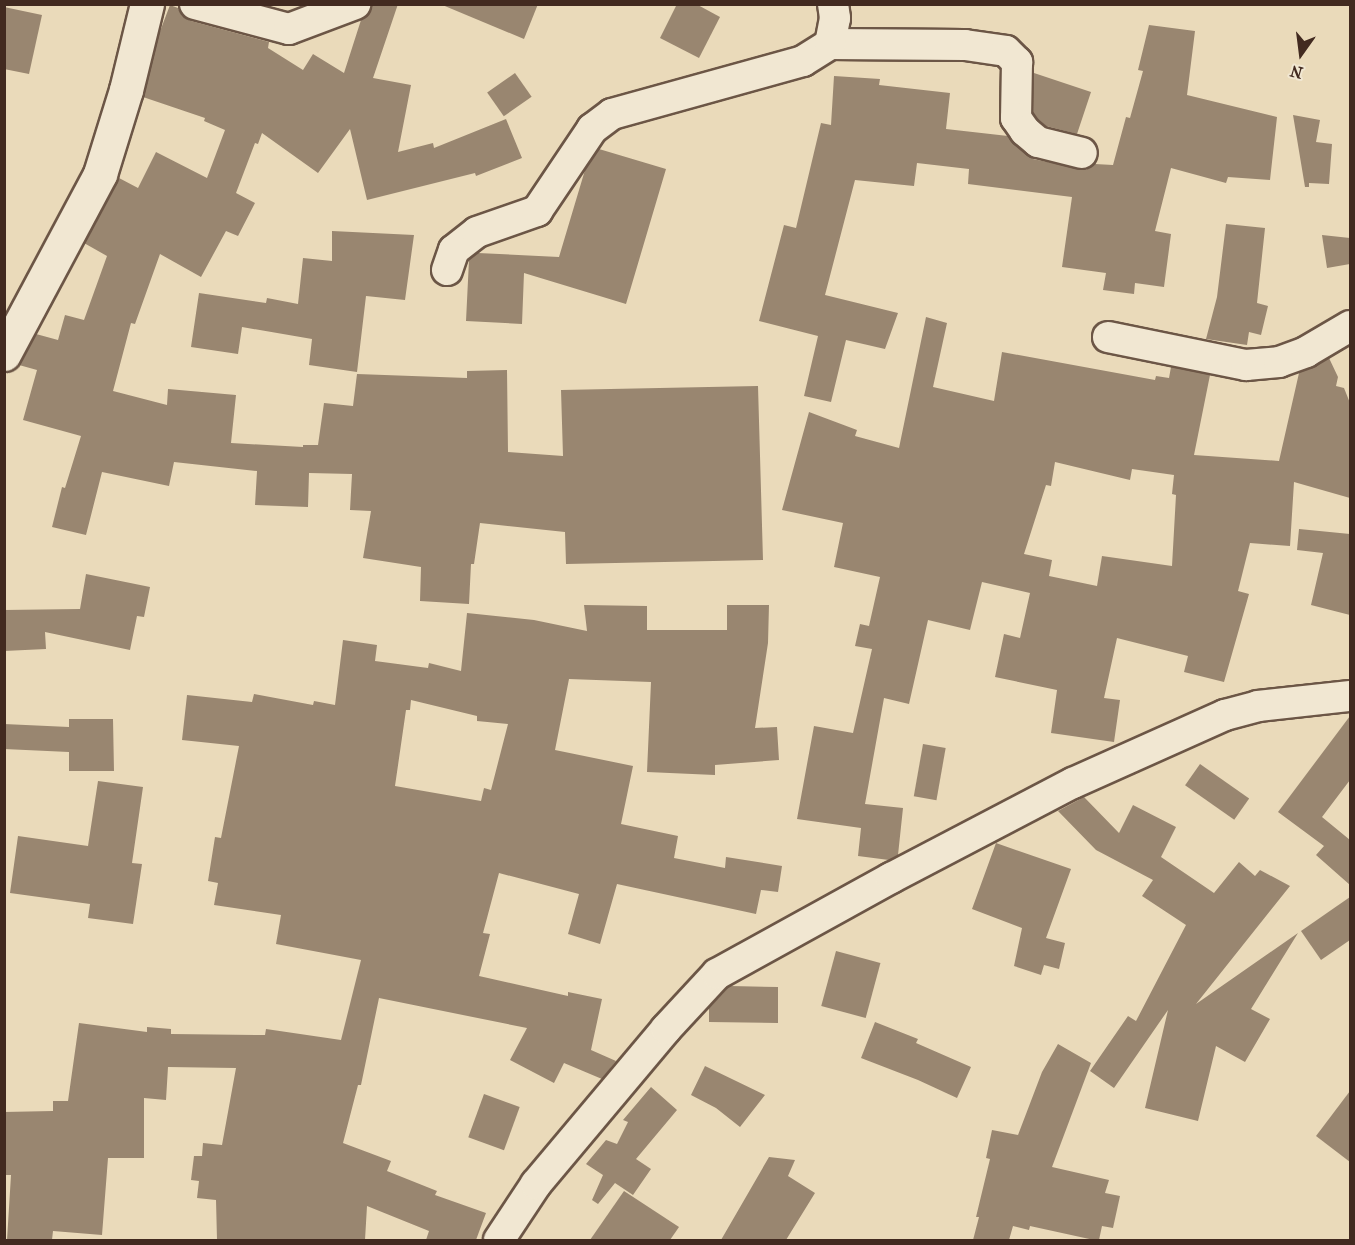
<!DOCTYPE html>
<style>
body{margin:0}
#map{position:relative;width:1355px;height:1245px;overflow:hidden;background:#eadaba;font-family:"IM FELL French Canon",serif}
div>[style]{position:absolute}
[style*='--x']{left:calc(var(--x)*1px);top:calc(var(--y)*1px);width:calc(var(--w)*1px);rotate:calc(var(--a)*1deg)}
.building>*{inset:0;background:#998670;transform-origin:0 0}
.roads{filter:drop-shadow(2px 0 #6c5646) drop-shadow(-2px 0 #6c5646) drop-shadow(0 2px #6c5646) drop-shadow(0 -2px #6c5646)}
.street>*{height:30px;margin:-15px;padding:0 15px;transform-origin:15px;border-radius:15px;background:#f1e7d2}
.secondary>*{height:33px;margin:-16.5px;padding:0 16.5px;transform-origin:16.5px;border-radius:16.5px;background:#f1e7d2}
span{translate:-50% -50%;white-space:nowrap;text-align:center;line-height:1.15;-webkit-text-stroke:4.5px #f1e7d2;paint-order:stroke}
.frame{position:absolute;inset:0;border:6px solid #422a20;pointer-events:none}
.north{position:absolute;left:1271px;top:24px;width:60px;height:60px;-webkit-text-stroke:4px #f1e7d2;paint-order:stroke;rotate:194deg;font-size:16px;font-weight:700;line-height:24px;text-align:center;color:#422a20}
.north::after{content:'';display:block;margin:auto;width:21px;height:27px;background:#422a20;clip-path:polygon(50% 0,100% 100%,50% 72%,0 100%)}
</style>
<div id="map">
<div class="building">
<div style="clip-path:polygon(372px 4px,398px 4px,373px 78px,411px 85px,398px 152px,433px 143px,434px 148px,506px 119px,522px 158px,476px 176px,475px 173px,367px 200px,350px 129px,318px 173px,262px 133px,258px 144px,255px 143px,236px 193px,255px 203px,238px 236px,226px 231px,201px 277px,160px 254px,135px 324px,131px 323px,113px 391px,167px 405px,168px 389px,236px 395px,231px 443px,303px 447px,303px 445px,318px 445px,324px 403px,353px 406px,357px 374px,467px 378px,467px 371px,507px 370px,508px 452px,563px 456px,561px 390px,758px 386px,763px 560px,566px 564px,565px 532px,480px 523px,474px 564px,471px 564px,469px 604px,420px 601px,421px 567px,363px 558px,371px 511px,350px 510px,352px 474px,309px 473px,308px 507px,255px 505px,257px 471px,174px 462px,169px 486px,102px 472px,86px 535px,52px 527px,62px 487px,65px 488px,81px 436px,23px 420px,37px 370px,19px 365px,36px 334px,58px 340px,65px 315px,84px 320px,107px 256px,84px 243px,119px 178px,138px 188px,156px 152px,207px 178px,225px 130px,204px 121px,205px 118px,143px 97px,159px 34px,170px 5px,178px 8px,182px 16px,191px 21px,269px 42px,268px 48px,303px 70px,313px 54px,344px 73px,361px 20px,369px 14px)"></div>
<div style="clip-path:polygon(440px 4px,538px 4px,524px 39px)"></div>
<div style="clip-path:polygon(677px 4px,696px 4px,720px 17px,699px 58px,660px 38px)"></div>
<div style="clip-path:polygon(4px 7px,42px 15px,29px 74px,4px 69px)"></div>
<div style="clip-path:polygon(1149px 25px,1195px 31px,1187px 95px,1277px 117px,1270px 180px,1228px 177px,1226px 183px,1171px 168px,1155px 231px,1171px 234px,1164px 287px,1135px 283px,1134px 294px,1103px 290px,1106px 273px,1062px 267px,1072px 197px,968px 184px,969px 169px,917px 163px,914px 186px,855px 180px,825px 295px,898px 313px,885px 349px,846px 340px,831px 402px,804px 396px,818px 336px,759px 321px,784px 225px,796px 228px,821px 123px,831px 125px,834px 76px,880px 79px,879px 85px,950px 93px,946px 129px,1008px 136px,1033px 159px,1086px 170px,1095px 164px,1113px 165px,1126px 117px,1130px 118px,1143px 71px,1138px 70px)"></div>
<div style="left:515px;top:73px;width:29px;height:34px;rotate:55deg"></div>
<div style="clip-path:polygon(1034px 73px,1091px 92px,1077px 134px,1046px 126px,1038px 119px,1033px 113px)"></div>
<div style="clip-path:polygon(1293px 115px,1320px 120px,1316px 142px,1332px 144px,1329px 184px,1309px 183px,1309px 187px,1305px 187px)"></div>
<div style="clip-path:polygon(599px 149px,666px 169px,626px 304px,524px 273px,522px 324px,466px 321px,469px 260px,478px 253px,559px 257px,585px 170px)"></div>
<div style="clip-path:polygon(1226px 224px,1265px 228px,1257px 303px,1268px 306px,1261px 335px,1249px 332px,1247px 345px,1206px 339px,1217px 297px)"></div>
<div style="clip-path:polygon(332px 231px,414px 235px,405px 300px,366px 296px,357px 372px,309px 365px,312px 339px,242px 327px,238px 354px,191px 347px,199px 293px,266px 303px,267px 298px,298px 304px,303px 258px,332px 261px)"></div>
<div style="clip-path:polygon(1322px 235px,1350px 238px,1350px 264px,1327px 268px)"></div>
<div style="clip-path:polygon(evenodd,926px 317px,947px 323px,933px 387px,994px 401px,1002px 352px,1155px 380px,1156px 376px,1169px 378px,1171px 367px,1210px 375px,1194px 455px,1279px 461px,1299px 373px,1329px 358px,1338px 377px,1336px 386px,1344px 388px,1350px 403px,1350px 498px,1294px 482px,1290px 546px,1250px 543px,1238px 591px,1249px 594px,1224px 682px,1184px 672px,1188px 656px,1117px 638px,1104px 698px,1120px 700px,1114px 742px,1051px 733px,1057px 690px,995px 677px,1004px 634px,1020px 638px,1030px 593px,982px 582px,970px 630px,928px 620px,909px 704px,884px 698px,865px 804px,903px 808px,898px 855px,889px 860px,858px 856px,861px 828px,797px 819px,814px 726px,853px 733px,872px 649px,855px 646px,860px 624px,869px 626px,880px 577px,834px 567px,843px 523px,782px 510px,809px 412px,857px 430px,855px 436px,899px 448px,926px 317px,1055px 462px,1130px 480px,1132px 469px,1174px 475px,1172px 494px,1176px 495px,1172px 566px,1102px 556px,1097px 586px,1049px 576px,1052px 560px,1024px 554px,1046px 485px,1051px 486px,1055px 462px)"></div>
<div style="clip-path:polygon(1299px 529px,1350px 534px,1350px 615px,1311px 605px,1323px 553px,1297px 550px)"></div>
<div style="clip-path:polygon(86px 574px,150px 587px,144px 617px,137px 616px,130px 650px,45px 632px,46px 649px,4px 651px,4px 610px,80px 609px)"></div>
<div style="clip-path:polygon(evenodd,584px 605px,647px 606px,647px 630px,727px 630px,727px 605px,769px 605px,768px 643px,755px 728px,777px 727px,779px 760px,715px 765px,715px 775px,647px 772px,651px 682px,569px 679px,555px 750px,633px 766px,621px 824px,678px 836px,674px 858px,725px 868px,726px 857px,782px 866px,778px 892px,761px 890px,756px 914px,617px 884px,600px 944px,568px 934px,579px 894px,499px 873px,483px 933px,490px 934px,479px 976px,568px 996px,568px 992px,602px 999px,591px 1050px,616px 1061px,602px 1079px,564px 1063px,554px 1083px,510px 1060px,527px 1028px,379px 998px,361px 1085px,358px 1085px,343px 1143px,391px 1161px,387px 1171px,437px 1191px,435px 1195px,486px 1213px,476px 1240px,426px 1240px,429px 1231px,367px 1206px,365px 1240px,217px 1240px,216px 1200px,197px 1198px,199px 1181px,191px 1180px,194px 1156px,202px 1156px,203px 1143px,222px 1145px,236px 1068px,168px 1067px,166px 1100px,144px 1098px,144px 1158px,108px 1158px,102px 1235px,53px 1231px,52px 1240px,7px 1240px,11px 1175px,4px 1175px,4px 1112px,53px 1111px,53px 1101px,68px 1101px,79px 1023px,147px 1032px,147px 1027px,171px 1029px,171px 1034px,265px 1035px,266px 1029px,341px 1040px,361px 960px,276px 944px,281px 915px,214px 905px,218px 883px,208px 881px,215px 837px,221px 838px,239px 746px,182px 740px,187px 695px,252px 702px,254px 694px,313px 705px,314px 701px,335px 705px,343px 640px,377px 645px,375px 661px,428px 668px,429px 663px,461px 671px,467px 613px,534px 620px,587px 631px,584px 605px,411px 700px,477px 716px,477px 721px,508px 724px,491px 790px,484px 788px,481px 801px,395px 786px,406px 710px,410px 710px,411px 700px)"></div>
<div style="clip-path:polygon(1350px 716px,1350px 780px,1322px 817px,1350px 840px,1350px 885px,1316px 855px,1324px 846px,1278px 812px)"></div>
<div style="clip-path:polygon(69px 719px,113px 719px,114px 771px,69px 771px,69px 752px,4px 749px,4px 724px,69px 727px)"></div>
<div style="left:923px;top:744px;width:23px;height:53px;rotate:10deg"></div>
<div style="left:1200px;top:764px;width:60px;height:26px;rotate:35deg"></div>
<div style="clip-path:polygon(98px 781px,143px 787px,132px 863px,142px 864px,133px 924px,88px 918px,90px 904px,10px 893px,18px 836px,88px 846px)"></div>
<div style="clip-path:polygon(1084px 797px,1119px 833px,1133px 805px,1176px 827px,1161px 857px,1214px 893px,1239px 862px,1255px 876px,1260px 870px,1290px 886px,1196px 1004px,1298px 933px,1251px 1009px,1270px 1019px,1245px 1062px,1216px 1046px,1198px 1121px,1145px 1108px,1168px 1010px,1114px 1088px,1090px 1071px,1128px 1016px,1136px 1021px,1186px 925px,1142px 896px,1153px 880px,1096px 850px,1058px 811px)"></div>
<div style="clip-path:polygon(996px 843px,1071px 869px,1046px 938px,1065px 943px,1059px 969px,1044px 965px,1041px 975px,1014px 966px,1022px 928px,972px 909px)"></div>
<div style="clip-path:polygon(1350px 897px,1350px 940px,1321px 960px,1301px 931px)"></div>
<div style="left:836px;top:951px;width:46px;height:57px;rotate:15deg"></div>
<div style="clip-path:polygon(730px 986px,778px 987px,778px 1023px,709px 1022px,709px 1008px)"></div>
<div style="clip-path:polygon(875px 1022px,918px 1039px,916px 1043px,971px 1067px,957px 1098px,918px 1080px,861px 1058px)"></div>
<div style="clip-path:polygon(1058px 1044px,1091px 1063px,1052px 1167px,1109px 1180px,1105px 1193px,1120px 1196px,1113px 1228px,1102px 1226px,1099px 1240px,1094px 1240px,1030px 1226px,1029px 1230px,1013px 1226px,1009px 1240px,973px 1240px,979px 1217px,976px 1217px,990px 1159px,986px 1158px,992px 1130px,1018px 1135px,1042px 1072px)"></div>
<div style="clip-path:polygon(705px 1066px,765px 1095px,740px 1127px,716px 1108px,691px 1095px)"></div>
<div style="clip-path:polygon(651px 1087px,677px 1110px,636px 1159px,651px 1169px,633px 1195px,615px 1183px,598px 1204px,592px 1200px,603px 1175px,586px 1164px,606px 1140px,617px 1144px,628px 1122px,623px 1120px)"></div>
<div style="clip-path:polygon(1350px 1091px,1350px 1162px,1316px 1136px)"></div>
<div style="left:484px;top:1094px;width:38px;height:46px;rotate:20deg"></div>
<div style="clip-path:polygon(769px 1157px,795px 1160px,788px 1176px,815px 1193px,786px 1240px,721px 1240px)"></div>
<div style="clip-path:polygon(624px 1191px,679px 1227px,670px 1240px,590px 1240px)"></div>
</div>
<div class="roads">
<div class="street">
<div style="--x:195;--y:4;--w:97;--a:14.9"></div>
<div style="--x:289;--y:29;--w:71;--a:-20.7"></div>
<div style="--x:830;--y:44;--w:135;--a:0.4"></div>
<div style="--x:965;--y:45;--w:41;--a:8.3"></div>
<div style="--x:1006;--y:51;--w:16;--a:45"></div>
<div style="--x:1017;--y:62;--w:56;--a:91"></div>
<div style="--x:1016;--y:118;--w:16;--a:55"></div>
<div style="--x:1025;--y:131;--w:17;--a:40"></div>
<div style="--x:1038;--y:142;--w:45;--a:14"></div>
<div style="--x:447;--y:270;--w:21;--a:-71"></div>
<div style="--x:454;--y:250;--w:29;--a:-38"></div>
<div style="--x:477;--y:232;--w:64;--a:-19.3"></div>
<div style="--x:537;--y:211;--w:99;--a:-56.1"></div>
<div style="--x:592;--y:129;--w:25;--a:-37"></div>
<div style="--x:612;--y:114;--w:198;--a:-15.5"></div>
<div style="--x:803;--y:61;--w:32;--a:-32"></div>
<div style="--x:830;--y:44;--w:26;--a:-79"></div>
<div style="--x:835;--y:18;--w:14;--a:-98"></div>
<div style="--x:1108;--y:337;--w:141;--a:11.5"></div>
<div style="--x:1246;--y:365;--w:33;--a:-5"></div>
<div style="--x:1279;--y:362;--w:29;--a:-20"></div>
<div style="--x:1306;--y:352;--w:51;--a:-30.6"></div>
<div style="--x:499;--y:1240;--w:67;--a:-56.5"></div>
<div style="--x:536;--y:1184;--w:202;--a:-50"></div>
<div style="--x:666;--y:1029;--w:75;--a:-47.2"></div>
<div style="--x:717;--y:974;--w:199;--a:-28.9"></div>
<div style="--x:891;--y:878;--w:205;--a:-27.6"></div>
<div style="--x:1073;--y:783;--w:167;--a:-24.1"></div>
<div style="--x:1225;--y:715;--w:34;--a:-15"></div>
<div style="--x:1258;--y:706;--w:93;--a:-6.2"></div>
</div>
<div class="secondary">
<div style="--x:4;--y:354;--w:204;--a:-61.9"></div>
<div style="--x:100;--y:174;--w:88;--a:-72.8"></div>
<div style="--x:126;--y:90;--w:89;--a:-76.3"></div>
</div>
</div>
<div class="frame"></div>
<div class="north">N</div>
</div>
